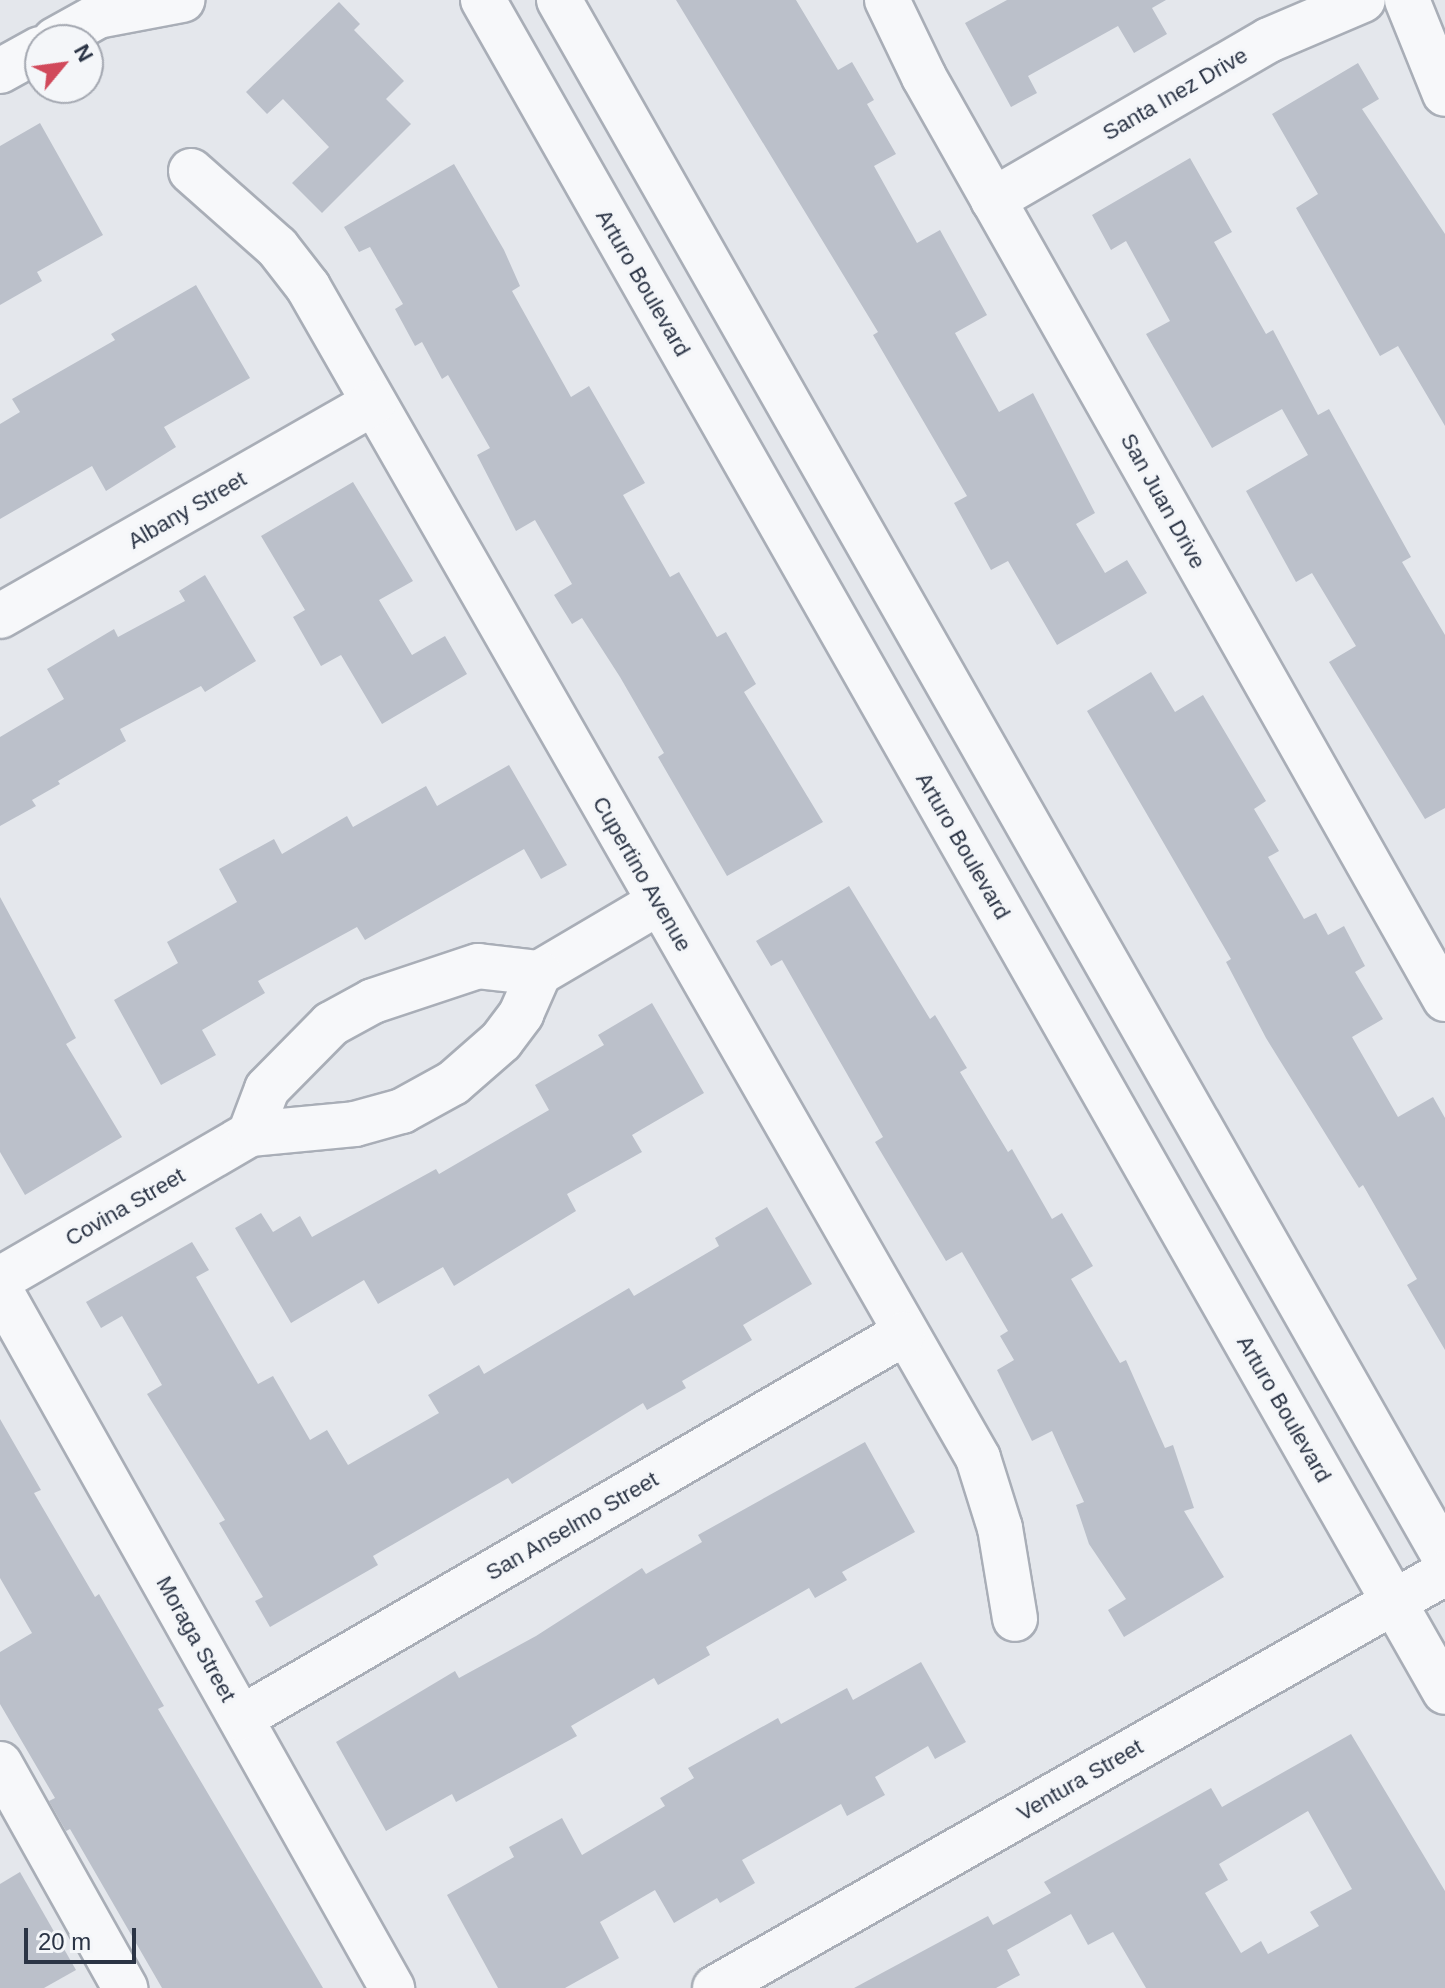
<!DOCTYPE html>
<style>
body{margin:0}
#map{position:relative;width:1445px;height:1988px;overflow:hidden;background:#e4e7ec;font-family:Helvetica,sans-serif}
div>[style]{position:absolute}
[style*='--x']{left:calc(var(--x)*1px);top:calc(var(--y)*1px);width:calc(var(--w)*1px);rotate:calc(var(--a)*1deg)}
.building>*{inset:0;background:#bbc0ca}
.roads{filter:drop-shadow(2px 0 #a9aeb7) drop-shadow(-2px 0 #a9aeb7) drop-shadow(0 2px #a9aeb7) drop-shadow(0 -2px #a9aeb7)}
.minor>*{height:44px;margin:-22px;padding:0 22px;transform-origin:22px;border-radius:22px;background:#f7f8fa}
span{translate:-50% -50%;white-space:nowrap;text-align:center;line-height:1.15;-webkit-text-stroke:6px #f4f6f9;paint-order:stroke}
.street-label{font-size:22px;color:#2b3445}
.north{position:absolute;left:24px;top:24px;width:80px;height:80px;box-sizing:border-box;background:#f4f6f9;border:2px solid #a4a8b1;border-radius:50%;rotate:61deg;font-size:22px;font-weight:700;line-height:32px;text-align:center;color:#2b3445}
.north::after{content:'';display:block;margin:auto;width:28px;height:36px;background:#d1495b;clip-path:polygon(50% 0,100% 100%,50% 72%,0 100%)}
.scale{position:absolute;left:24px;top:1928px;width:112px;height:36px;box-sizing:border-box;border:4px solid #2b3445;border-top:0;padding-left:10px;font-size:24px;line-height:28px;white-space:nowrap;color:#2b3445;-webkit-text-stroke:6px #f4f6f9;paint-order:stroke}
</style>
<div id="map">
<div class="building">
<div style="clip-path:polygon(676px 0,796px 0,838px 70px,852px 62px,874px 100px,867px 104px,896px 154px,874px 166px,917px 243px,940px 230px,987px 315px,955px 333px,999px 412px,1033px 393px,1095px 513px,1076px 524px,1105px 573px,1127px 560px,1147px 593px,1057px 645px,1008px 561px,991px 570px,954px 503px,967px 496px,873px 335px,878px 332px)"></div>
<div style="clip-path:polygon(1007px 0,1166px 0,1152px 8px,1167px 34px,1134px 53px,1118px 26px,1028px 76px,1037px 93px,1011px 107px,965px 23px)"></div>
<div style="clip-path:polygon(339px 2px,360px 24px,354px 30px,404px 81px,386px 99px,411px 124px,322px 213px,292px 183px,329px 147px,283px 99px,267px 114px,246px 92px)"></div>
<div style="clip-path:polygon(1358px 63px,1379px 99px,1362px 109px,1445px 234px,1445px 426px,1398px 346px,1380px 356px,1296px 208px,1318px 194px,1272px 114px)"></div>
<div style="clip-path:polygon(40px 123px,103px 235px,37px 272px,42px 281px,0 305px,0 146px)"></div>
<div style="clip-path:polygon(1190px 158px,1232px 232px,1214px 242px,1266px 334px,1273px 330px,1318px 415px,1329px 409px,1411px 557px,1402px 562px,1445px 635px,1445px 808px,1425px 819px,1329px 662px,1356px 646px,1312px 573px,1296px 582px,1246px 491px,1308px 455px,1282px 409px,1212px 448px,1146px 334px,1170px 321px,1126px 241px,1111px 250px,1092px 215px)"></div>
<div style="clip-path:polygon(454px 164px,504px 250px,520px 286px,512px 291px,571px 397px,589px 386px,645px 483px,623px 495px,670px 577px,679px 572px,717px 637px,726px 632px,756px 684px,744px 692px,823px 822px,727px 876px,658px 757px,664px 753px,620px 677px,582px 618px,572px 624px,554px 595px,572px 584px,535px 520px,516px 531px,477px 455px,490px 448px,448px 375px,442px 379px,422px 342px,415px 346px,395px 309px,403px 304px,370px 247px,359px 252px,344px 227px)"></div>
<div style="clip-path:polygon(196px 285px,250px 378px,164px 427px,176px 447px,106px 491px,92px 466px,0 519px,0 424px,20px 412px,12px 399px,115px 340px,111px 334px)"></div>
<div style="clip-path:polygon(353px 482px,413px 581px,379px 600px,412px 655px,445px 636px,467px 674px,382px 724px,341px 655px,321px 666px,293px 617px,305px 610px,261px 536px)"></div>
<div style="clip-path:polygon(205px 575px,256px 661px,205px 692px,201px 686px,120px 729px,126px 741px,58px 781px,60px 784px,32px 800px,36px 806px,0 826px,0 737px,64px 699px,47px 669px,114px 629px,118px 637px,185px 601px,179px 591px)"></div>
<div style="clip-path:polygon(1151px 672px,1175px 712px,1203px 695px,1266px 801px,1254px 809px,1279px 851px,1268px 857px,1304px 919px,1316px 913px,1328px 935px,1344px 926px,1365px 966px,1355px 972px,1383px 1019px,1352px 1037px,1398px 1117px,1433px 1097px,1445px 1118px,1445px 1350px,1407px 1285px,1417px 1279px,1363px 1185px,1359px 1188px,1266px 1038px,1226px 962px,1231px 959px,1087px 711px)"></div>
<div style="clip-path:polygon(509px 765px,567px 865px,541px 879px,524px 849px,365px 940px,357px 927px,258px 981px,265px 993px,202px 1030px,216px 1055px,161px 1085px,114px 1000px,178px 963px,167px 942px,237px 902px,219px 869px,274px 839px,282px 854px,347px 816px,353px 827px,426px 786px,437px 806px)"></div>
<div style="clip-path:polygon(849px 886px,930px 1019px,935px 1015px,967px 1068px,960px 1072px,1008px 1152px,1012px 1149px,1052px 1219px,1062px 1213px,1093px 1266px,1071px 1279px,1120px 1363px,1126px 1360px,1165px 1448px,1173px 1445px,1194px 1508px,1184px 1511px,1224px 1577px,1124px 1637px,1108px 1610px,1126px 1599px,1089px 1544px,1076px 1505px,1084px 1502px,1052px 1431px,1032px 1441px,997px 1370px,1014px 1360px,1000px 1336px,1008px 1331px,962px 1252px,946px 1261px,875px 1142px,883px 1137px,782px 960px,771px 966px,756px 941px)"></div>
<div style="clip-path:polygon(0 897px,76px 1038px,66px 1044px,122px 1137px,25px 1195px,0 1152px)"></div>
<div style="clip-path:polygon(652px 1003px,704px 1093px,632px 1135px,642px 1152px,567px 1194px,576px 1211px,454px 1286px,443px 1267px,378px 1304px,364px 1280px,291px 1323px,235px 1228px,261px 1213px,273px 1232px,300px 1216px,312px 1237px,436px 1169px,439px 1174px,549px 1110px,535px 1085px,604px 1045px,598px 1035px)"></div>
<div style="clip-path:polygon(767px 1207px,812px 1284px,743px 1325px,752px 1340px,682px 1381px,686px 1388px,647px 1410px,643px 1403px,512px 1484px,508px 1478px,373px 1556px,378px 1565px,270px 1627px,255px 1601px,263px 1597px,219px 1523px,225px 1520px,147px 1394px,162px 1385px,122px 1316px,101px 1328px,86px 1302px,192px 1242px,209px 1270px,196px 1277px,258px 1384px,273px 1376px,310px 1440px,327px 1430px,348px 1465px,439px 1413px,428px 1395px,479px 1365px,484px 1374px,629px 1288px,634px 1296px,719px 1246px,715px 1238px)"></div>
<div style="clip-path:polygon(0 1419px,41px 1490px,34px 1493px,95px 1597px,99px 1594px,164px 1706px,158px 1709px,323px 1988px,162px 1988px,70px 1829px,66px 1831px,49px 1801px,55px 1798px,0 1704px,0 1652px,32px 1633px,0 1578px)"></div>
<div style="clip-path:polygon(865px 1442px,915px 1532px,842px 1572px,847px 1580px,815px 1598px,809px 1588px,706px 1647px,710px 1655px,658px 1685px,654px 1678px,571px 1726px,577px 1736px,456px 1802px,452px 1794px,386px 1831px,336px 1742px,455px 1671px,459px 1678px,536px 1636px,642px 1568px,646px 1574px,702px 1542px,698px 1535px)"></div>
<div style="clip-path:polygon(921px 1662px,966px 1742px,935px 1759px,928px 1746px,875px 1777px,885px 1795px,847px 1816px,841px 1804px,742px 1860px,755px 1883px,720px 1903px,717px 1898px,674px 1923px,655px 1890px,600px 1922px,619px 1958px,565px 1988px,498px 1988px,447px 1895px,514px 1857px,509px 1847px,562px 1818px,582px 1855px,665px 1806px,660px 1798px,694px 1778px,688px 1768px,778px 1718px,781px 1724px,847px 1688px,853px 1700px)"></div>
<div style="clip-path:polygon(evenodd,1351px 1734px,1445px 1891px,1445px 1988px,1146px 1988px,1113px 1932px,1088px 1945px,1071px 1914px,1007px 1950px,1020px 1975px,996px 1988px,854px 1988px,988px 1916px,993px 1925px,1051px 1893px,1044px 1882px,1211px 1788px,1222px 1807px,1351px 1734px,1308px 1811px,1352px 1889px,1310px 1912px,1319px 1926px,1268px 1954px,1261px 1941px,1241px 1953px,1205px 1893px,1228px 1880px,1219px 1864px,1308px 1811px)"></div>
<div style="clip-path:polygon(20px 1872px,76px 1970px,44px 1988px,0 1988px,0 1884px)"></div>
</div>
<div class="roads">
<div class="minor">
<div style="--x:483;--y:0;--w:1946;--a:60.38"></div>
<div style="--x:559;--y:0;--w:1792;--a:60.37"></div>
<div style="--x:887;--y:0;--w:85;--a:64.3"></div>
<div style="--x:924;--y:77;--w:1059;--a:60.53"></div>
<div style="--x:1407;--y:0;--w:101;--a:68"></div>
<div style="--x:55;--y:40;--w:49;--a:-29.2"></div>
<div style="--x:98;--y:16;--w:86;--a:-10.8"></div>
<div style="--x:0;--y:71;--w:46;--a:-28.8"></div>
<div style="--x:191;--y:171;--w:115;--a:41.5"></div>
<div style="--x:277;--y:247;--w:51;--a:52.2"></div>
<div style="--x:308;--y:287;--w:1349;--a:60.22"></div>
<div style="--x:978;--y:1458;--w:73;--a:72.6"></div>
<div style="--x:1000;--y:1528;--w:92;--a:80.6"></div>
<div style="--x:993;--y:200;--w:319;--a:-30.1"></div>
<div style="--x:1269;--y:40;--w:102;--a:-23.1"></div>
<div style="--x:0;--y:616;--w:430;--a:-29.7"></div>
<div style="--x:539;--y:973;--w:138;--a:-30.5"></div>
<div style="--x:0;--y:1279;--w:289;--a:-30.1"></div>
<div style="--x:250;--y:1134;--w:105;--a:-5.4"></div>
<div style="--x:355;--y:1124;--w:49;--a:-15.5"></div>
<div style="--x:402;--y:1111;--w:58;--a:-28.8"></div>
<div style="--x:453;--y:1083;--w:64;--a:-41.2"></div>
<div style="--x:501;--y:1041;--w:34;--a:-53"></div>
<div style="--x:521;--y:1014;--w:45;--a:-66.3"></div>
<div style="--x:539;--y:973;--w:61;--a:-173.5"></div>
<div style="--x:478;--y:966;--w:111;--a:161.6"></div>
<div style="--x:373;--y:1001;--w:48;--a:151.3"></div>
<div style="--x:331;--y:1024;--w:91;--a:134.6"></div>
<div style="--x:267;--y:1089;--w:48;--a:110.7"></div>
<div style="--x:0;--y:1290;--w:801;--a:60.68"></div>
<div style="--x:241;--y:1718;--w:765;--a:-30.12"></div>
<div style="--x:0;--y:1764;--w:257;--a:60.8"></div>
<div style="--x:715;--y:1988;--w:840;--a:-29.62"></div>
</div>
</div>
<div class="street-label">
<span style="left:1175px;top:94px;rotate:-30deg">Santa Inez Drive</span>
<span style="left:643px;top:283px;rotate:60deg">Arturo Boulevard</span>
<span style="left:1163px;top:501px;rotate:61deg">San Juan Drive</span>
<span style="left:187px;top:510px;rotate:-30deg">Albany Street</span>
<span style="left:963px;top:846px;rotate:60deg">Arturo Boulevard</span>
<span style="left:642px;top:874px;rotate:60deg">Cupertino Avenue</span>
<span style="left:125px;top:1207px;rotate:-30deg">Covina Street</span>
<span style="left:1284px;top:1409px;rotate:60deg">Arturo Boulevard</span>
<span style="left:572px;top:1526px;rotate:-30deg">San Anselmo Street</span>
<span style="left:196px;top:1639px;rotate:61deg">Moraga Street</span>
<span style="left:1080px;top:1780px;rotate:-30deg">Ventura Street</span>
</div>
<div class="north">N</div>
<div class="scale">20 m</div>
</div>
